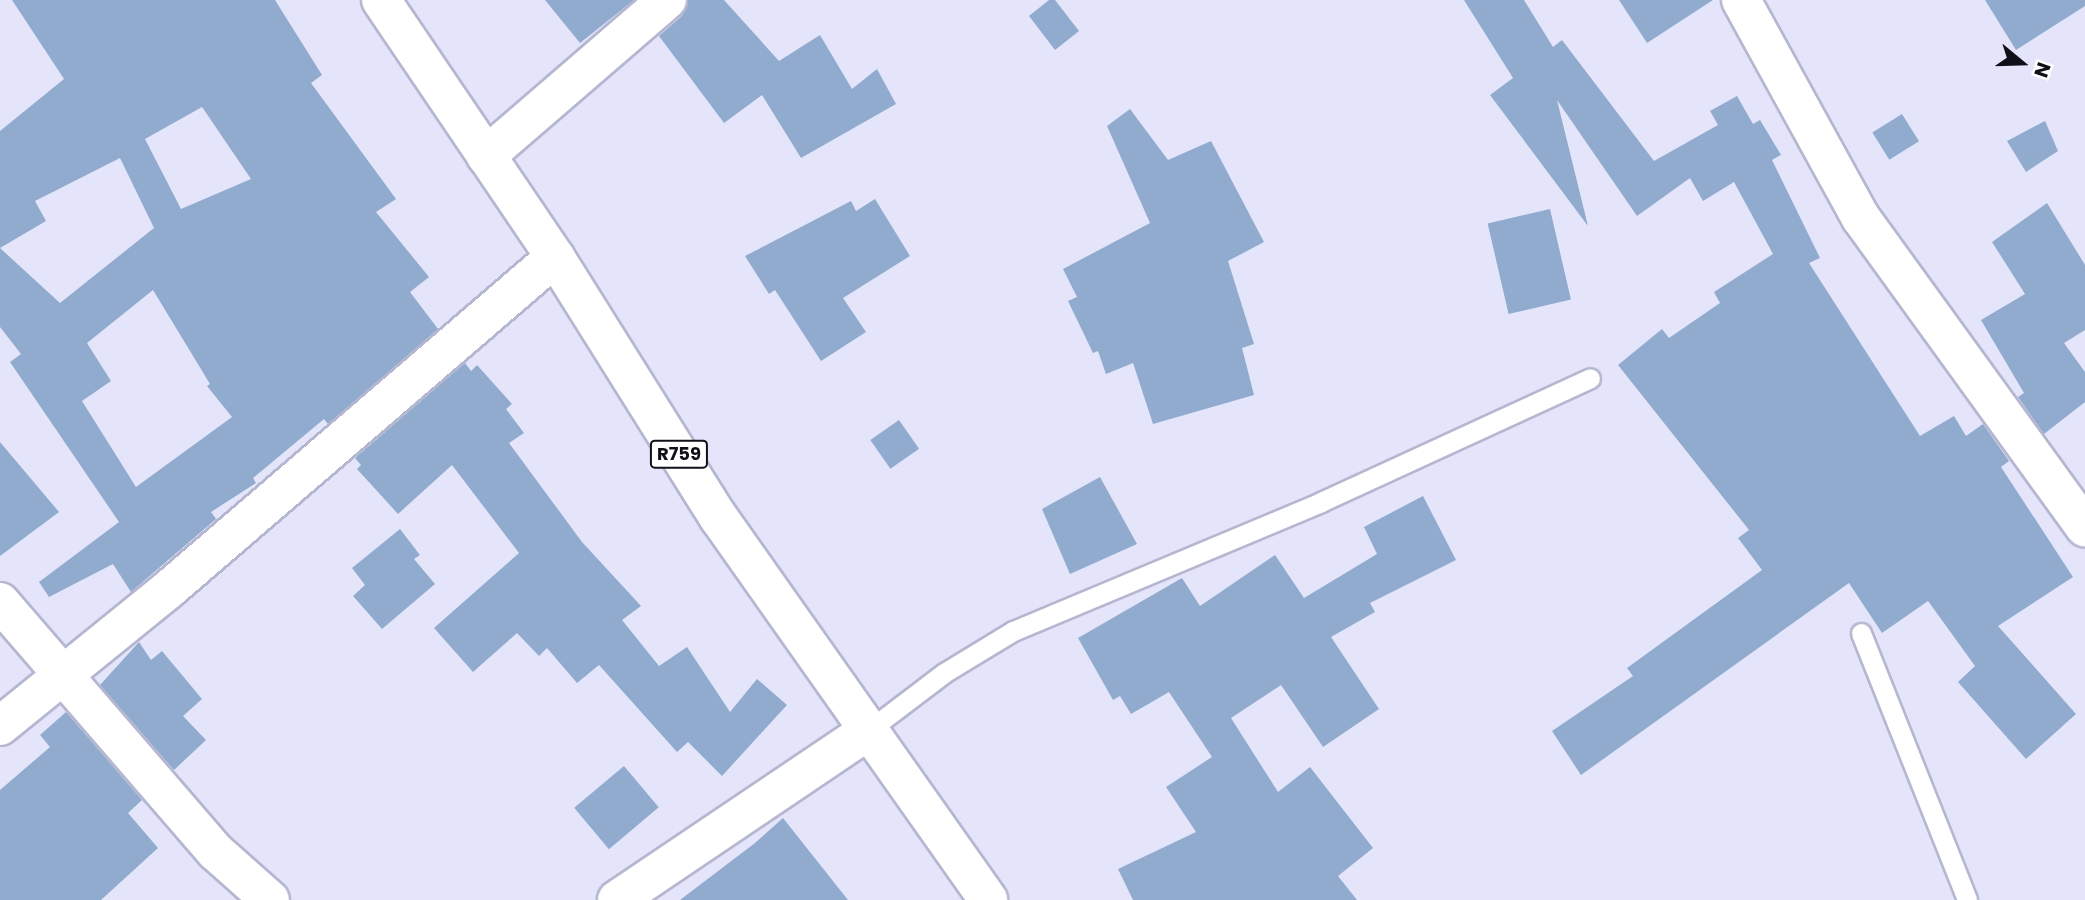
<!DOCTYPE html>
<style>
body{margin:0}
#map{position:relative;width:2085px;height:900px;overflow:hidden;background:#e4e5fb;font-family:Poppins,sans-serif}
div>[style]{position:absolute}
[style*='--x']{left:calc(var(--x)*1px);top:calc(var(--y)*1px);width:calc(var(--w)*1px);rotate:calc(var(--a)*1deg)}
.building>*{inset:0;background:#90abce;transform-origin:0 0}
.roads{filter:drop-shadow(2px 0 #b5b6d0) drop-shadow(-2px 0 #b5b6d0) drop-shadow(0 2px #b5b6d0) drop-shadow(0 -2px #b5b6d0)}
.lane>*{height:19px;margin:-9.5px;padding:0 9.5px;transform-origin:9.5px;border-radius:9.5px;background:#fff}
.street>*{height:38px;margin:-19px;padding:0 19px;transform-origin:19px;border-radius:19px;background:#fff}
.primary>*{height:38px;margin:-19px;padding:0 19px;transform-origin:19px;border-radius:19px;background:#fff}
span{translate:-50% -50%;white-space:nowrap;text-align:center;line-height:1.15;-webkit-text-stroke:6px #fff;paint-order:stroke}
.shield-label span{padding:2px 5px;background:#fff;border:2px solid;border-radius:5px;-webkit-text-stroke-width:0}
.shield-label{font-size:18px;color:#101019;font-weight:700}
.north{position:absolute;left:1987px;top:28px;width:70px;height:70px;-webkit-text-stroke:5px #fff;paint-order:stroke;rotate:109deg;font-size:19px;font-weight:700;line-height:28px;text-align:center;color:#101019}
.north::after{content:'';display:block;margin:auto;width:24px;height:32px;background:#101019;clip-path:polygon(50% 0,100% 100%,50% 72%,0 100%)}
</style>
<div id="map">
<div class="building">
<div style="clip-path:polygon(evenodd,12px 0,275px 0,322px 75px,311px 83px,396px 199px,376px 212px,429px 277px,410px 292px,438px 329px,328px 424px,324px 419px,253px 478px,256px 483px,211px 512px,216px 519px,131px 592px,113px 564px,49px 597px,39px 582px,119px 522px,10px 362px,21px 354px,0 327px,0 131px,64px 79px,12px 0,202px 107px,251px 179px,181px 209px,145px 139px,202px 107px,12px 0,120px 158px,154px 228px,60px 303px,0 248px,46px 221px,35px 201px,120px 158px,12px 0,153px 290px,210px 384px,207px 386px,232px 417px,136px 487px,82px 401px,111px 381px,87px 343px,153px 290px)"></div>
<div style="clip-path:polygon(545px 0,634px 0,580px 43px)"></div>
<div style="clip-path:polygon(688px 0,724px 0,779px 61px,820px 35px,852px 89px,877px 69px,896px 104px,801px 158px,762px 95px,724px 123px,659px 36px,682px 16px)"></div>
<div style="clip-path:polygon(1049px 0,1055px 0,1079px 31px,1055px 50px,1029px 16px)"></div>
<div style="clip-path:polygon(1464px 0,1524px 0,1553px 47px,1562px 40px,1654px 161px,1718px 125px,1710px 111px,1737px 96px,1753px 124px,1760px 120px,1781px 155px,1772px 160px,1820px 258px,1809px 263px,1920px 436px,1954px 416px,1966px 436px,1983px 424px,2009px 461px,2001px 467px,2073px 577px,1998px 626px,2076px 714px,2026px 759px,1958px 682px,1975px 666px,1928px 601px,1882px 633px,1849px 583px,1581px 775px,1552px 731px,1633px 676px,1627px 668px,1762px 570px,1738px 538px,1749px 530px,1618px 365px,1662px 329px,1669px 338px,1720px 303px,1714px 292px,1773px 254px,1734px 182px,1703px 201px,1690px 178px,1637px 216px,1557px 100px,1588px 226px,1490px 95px,1513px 78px)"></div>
<div style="clip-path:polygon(1619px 0,1713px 0,1647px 43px)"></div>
<div style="clip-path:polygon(1985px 0,2085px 0,2085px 6px,2016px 50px)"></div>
<div style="clip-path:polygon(1130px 109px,1168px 160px,1211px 141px,1264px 242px,1228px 261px,1254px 344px,1242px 348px,1254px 395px,1153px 424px,1133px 363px,1106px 374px,1098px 351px,1093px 353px,1068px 301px,1077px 297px,1063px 269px,1150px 223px,1107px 126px)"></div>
<div style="left:1902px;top:114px;width:32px;height:35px;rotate:58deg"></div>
<div style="clip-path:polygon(2045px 121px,2058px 151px,2026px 172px,2007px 141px)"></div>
<div style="clip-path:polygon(875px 199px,910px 256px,843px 298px,866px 332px,821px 361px,775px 290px,769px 294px,745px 256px,851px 201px,856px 211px)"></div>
<div style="clip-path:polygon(2047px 203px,2085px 265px,2085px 330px,2064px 343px,2085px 372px,2085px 402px,2044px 434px,2018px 397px,2024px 393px,1981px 320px,2025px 294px,1992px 242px)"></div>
<div style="left:1550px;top:209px;width:93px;height:64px;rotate:77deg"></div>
<div style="clip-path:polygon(465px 363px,471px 371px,477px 365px,512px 404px,506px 409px,524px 433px,509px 443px,582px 542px,641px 606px,622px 620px,659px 666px,687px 647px,730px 712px,757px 679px,787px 705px,722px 776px,688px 742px,677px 752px,599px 665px,577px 683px,547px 648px,539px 656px,517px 633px,473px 672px,434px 628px,519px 553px,452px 465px,398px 514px,357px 469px,361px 465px,355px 458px)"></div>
<div style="left:899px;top:420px;width:35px;height:35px;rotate:55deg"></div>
<div style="clip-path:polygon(0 442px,59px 512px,0 556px)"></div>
<div style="clip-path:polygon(1100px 477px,1137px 544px,1070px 574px,1042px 509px)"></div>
<div style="clip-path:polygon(1423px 496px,1456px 560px,1370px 603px,1375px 612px,1331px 637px,1379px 709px,1323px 747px,1281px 685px,1231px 718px,1278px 792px,1310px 767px,1373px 848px,1338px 876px,1357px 900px,1133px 900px,1118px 869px,1196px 832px,1166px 787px,1212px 757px,1169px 692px,1131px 714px,1120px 696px,1113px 700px,1078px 638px,1182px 578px,1200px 606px,1275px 555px,1304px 598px,1377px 554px,1364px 527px)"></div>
<div style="clip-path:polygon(400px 529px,420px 555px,414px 559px,435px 584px,382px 629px,353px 596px,365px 585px,352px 568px)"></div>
<div style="clip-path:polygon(139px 642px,151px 660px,162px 651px,202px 699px,183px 716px,206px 740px,174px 770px,100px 685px)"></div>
<div style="clip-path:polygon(66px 712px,142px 800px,128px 813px,158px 848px,101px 900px,0 900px,0 790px,50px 747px,40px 735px)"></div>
<div style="left:624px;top:766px;width:54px;height:65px;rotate:50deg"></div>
<div style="clip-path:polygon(783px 818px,848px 900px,680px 900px,755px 843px)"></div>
</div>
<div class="roads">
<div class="lane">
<div style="--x:1861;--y:633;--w:287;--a:68.3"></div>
<div style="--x:869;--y:730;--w:94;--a:-37.2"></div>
<div style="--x:944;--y:673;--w:81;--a:-31.3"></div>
<div style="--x:1013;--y:631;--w:334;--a:-22.7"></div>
<div style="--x:1321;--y:502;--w:296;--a:-24.7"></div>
</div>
<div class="street">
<div style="--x:1741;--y:0;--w:249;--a:61.2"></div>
<div style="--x:1861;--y:218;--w:382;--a:54.1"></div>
<div style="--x:486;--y:156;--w:239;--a:-40.8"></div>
<div style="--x:0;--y:602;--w:330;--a:49.2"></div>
<div style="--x:216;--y:852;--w:72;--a:41.6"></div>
<div style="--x:0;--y:726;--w:218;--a:-39"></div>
<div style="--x:169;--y:589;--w:509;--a:-40.7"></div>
<div style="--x:617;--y:900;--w:304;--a:-34"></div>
</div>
<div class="primary">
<div style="--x:381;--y:0;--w:310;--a:55.9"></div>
<div style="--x:555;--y:257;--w:308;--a:57.9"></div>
<div style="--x:719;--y:518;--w:467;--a:54.8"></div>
</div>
</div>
<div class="shield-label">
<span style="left:679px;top:454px">R759</span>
</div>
<div class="north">N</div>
</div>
